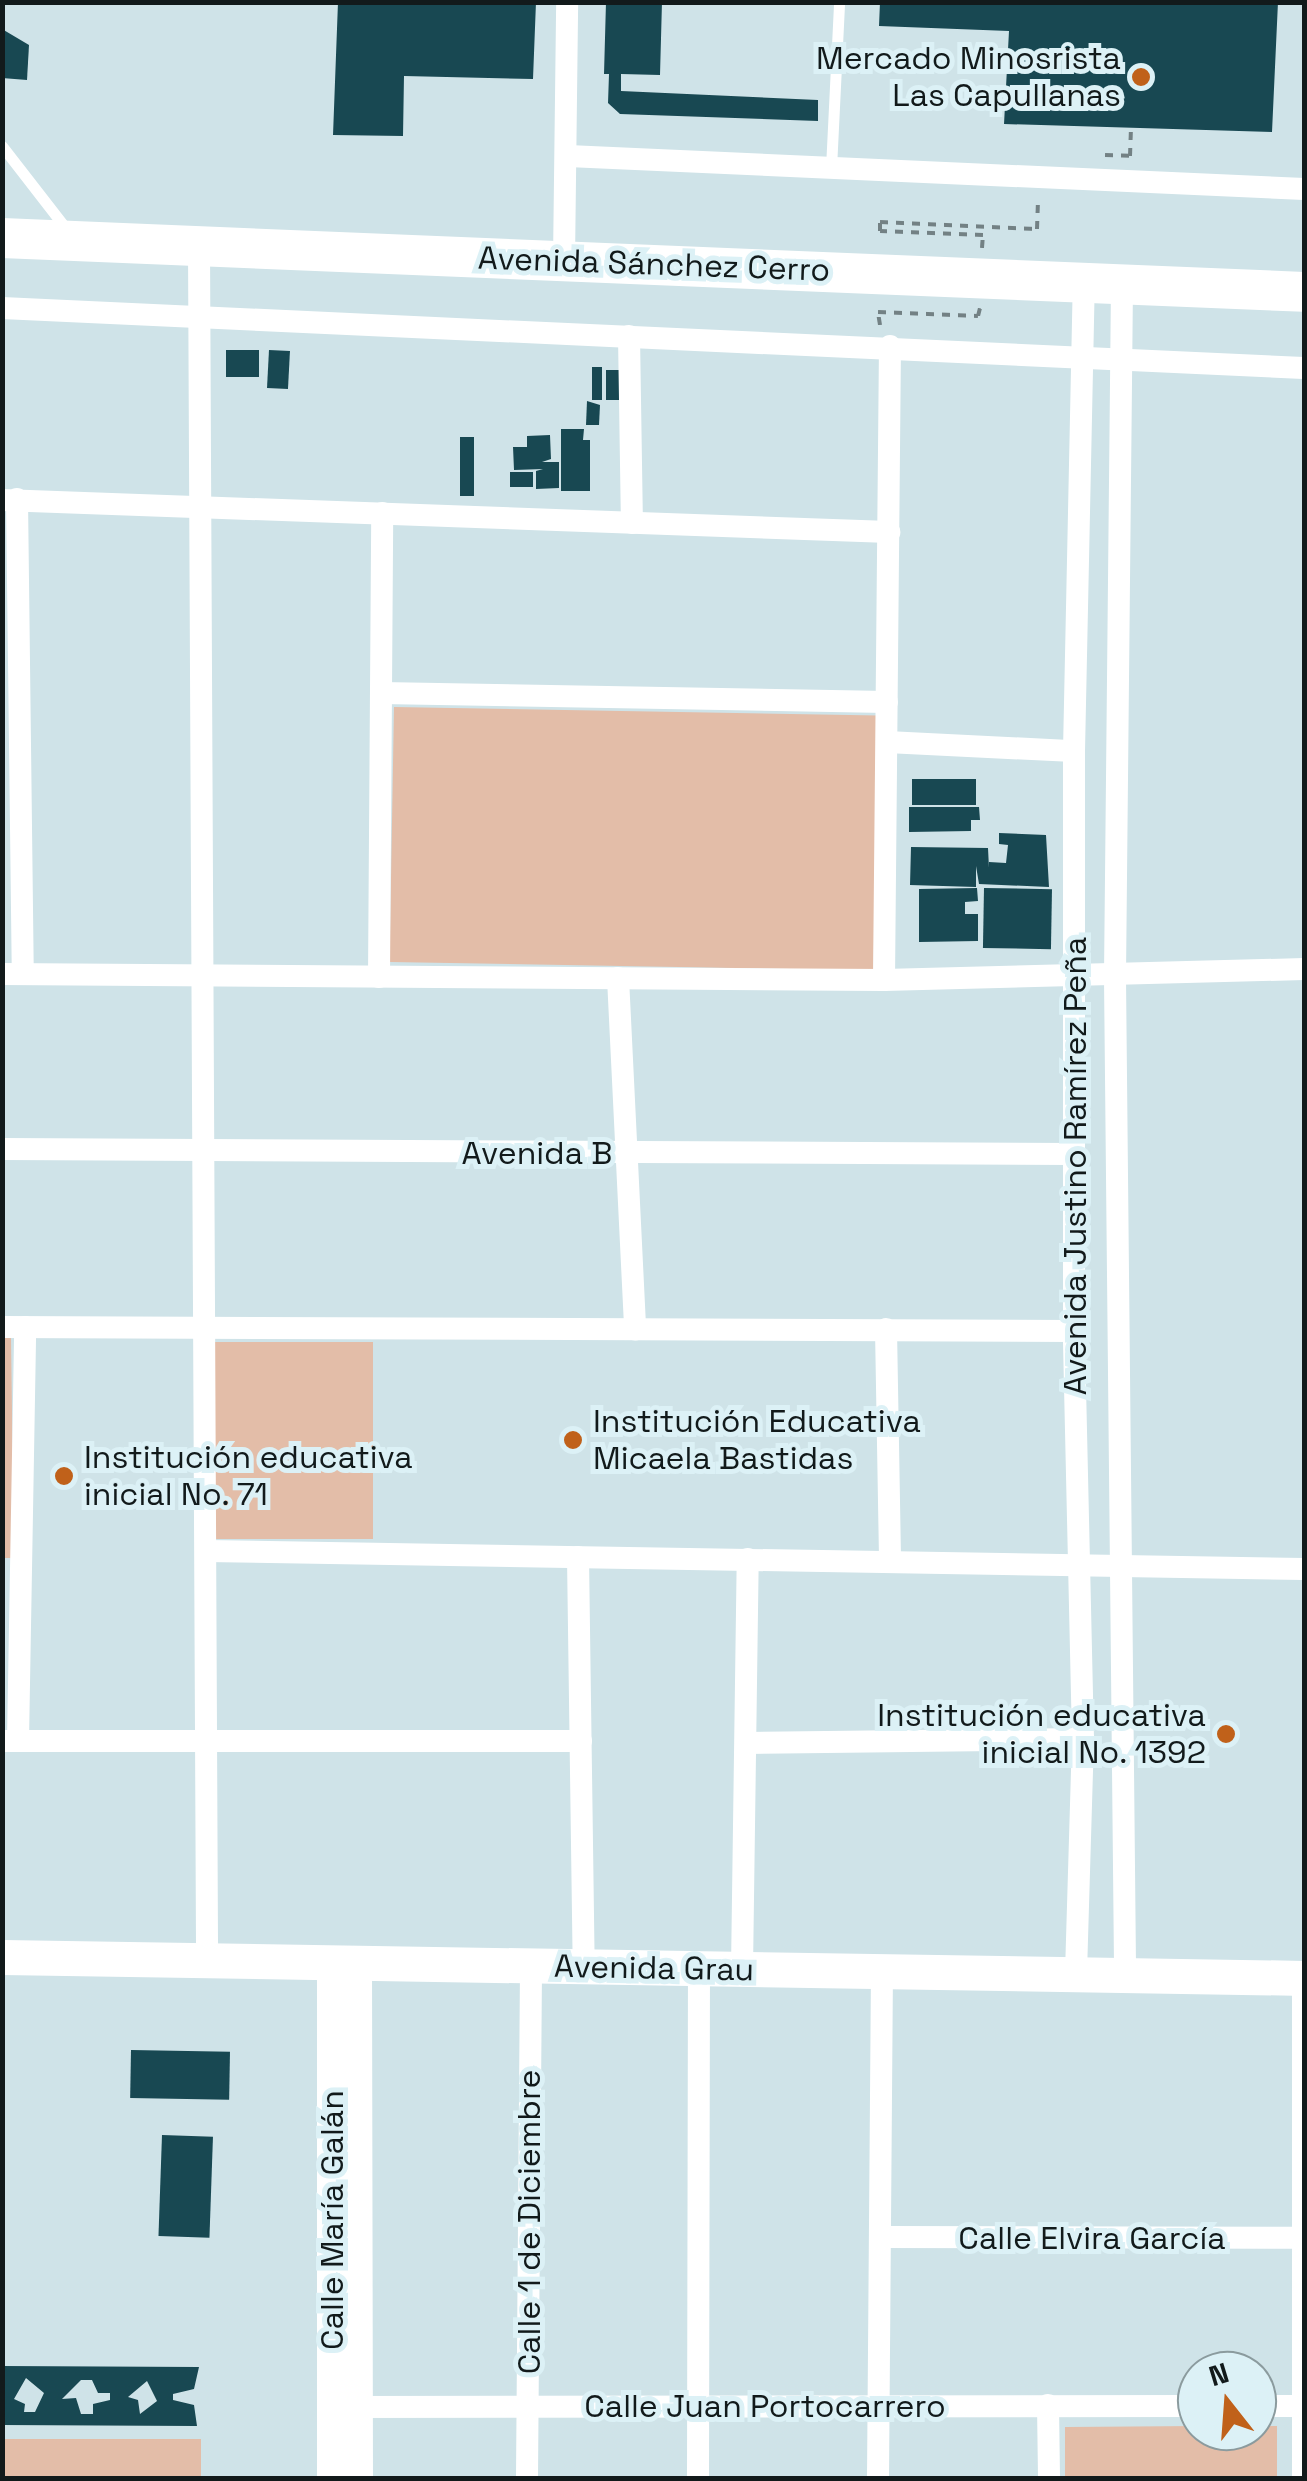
<!DOCTYPE html>
<meta charset="utf-8">
<style>
body{margin:0}
#map{position:relative;width:1307px;height:2481px;overflow:hidden;background:#cfe3e8;font-family:"Space Grotesk",sans-serif}
div>[style]{position:absolute}
[style*='--x']{left:calc(var(--x)*1px);top:calc(var(--y)*1px);width:calc(var(--w)*1px);rotate:calc(var(--a)*1deg)}
.green>*{inset:0;background:#e3bda8;transform-origin:0 0}
.building>*{inset:0;background:#184852;transform-origin:0 0}
.path>*{height:4px;margin-top:-2px;transform-origin:0;background:repeating-linear-gradient(90deg,#738184 0 8px,transparent 0 16px)}
.lane>*{height:11px;margin:-5.5px;padding:0 5.5px;transform-origin:5.5px;border-radius:5.5px;background:#fff}
.street>*{height:22px;margin:-11px;padding:0 11px;transform-origin:11px;border-radius:11px;background:#fff}
.secondary>*{height:32px;margin:-16px;padding:0 16px;transform-origin:16px;border-radius:16px;background:#fff}
.primary>*{height:35px;margin:-17.5px;padding:0 17.5px;transform-origin:17.5px;border-radius:17.5px;background:#fff}
.highway>*{height:40px;margin:-20px;padding:0 20px;transform-origin:20px;border-radius:20px;background:#fff}
.dots>*{width:28px;height:28px;translate:-50% -50%;box-sizing:border-box;border:5px solid #dcf1f6;border-radius:50%}
span{translate:-50% -50%;white-space:nowrap;text-align:center;line-height:1.15;-webkit-text-stroke:10px #dcf1f6;paint-order:stroke}
.poi-label{font-size:32px;color:#121a1b}
.right{translate:-100% -50%;text-align:right}
.left{translate:0 -50%;text-align:left}
.street-label{font-size:32px;color:#121a1b}
.frame{position:absolute;inset:0;border:5px solid #121a1b;pointer-events:none}
.north{position:absolute;left:1177px;top:2351px;width:100px;height:100px;box-sizing:border-box;background:#dcf1f6;border:2px solid #8b9b9e;border-radius:50%;rotate:343deg;font-size:28px;font-weight:700;line-height:40px;text-align:center;color:#121a1b}
.north::after{content:'';display:block;margin:auto;width:35px;height:45px;background:#c0611a;clip-path:polygon(50% 0,100% 100%,50% 72%,0 100%)}
</style>
<div id="map">
<div class="green">
<div style="left:394px;top:707px;width:484px;height:255px;rotate:1deg"></div>
<div style="clip-path:polygon(2px 1338px,11px 1338px,14px 1558px,3px 1558px)"></div>
<div style="left:215px;top:1342px;width:158px;height:197px"></div>
<div style="clip-path:polygon(1197px 2426px,1257px 2431px,1257px 2426px,1277px 2426px,1277px 2478px,1065px 2478px,1065px 2427px)"></div>
<div style="left:3px;top:2439px;width:198px;height:39px"></div>
</div>
<div class="building">
<div style="clip-path:polygon(338px 2px,536px 2px,533px 79px,404px 76px,403px 136px,333px 135px)"></div>
<div style="clip-path:polygon(606px 2px,662px 2px,660px 75px,621px 74px,621px 91px,818px 100px,818px 121px,620px 114px,608px 103px,609px 74px,604px 74px)"></div>
<div style="clip-path:polygon(880px 2px,1278px 2px,1272px 132px,1004px 124px,1009px 31px,879px 26px)"></div>
<div style="clip-path:polygon(2px 29px,29px 45px,27px 80px,2px 78px)"></div>
<div style="left:226px;top:350px;width:33px;height:27px"></div>
<div style="left:269px;top:350px;width:21px;height:38px;rotate:3deg"></div>
<div style="left:592px;top:367px;width:10px;height:33px"></div>
<div style="left:606px;top:370px;width:16px;height:30px"></div>
<div style="clip-path:polygon(587px 401px,600px 405px,599px 425px,586px 425px)"></div>
<div style="clip-path:polygon(561px 429px,584px 429px,583px 440px,590px 440px,590px 491px,561px 491px)"></div>
<div style="clip-path:polygon(550px 435px,551px 459px,542px 462px,559px 462px,559px 488px,536px 489px,536px 471px,543px 469px,514px 470px,513px 447px,527px 447px,527px 436px)"></div>
<div style="left:460px;top:437px;width:14px;height:59px"></div>
<div style="left:510px;top:472px;width:23px;height:15px"></div>
<div style="left:912px;top:779px;width:64px;height:26px"></div>
<div style="clip-path:polygon(909px 807px,979px 807px,980px 820px,971px 820px,971px 831px,909px 832px)"></div>
<div style="clip-path:polygon(999px 833px,1046px 835px,1049px 887px,979px 884px,976px 866px,976px 887px,910px 885px,911px 847px,988px 848px,989px 868px,989px 862px,1006px 863px,1008px 845px,999px 844px)"></div>
<div style="clip-path:polygon(977px 888px,978px 901px,965px 902px,965px 914px,978px 914px,978px 941px,919px 942px,919px 889px)"></div>
<div style="left:984px;top:888px;width:68px;height:60px;rotate:1deg"></div>
<div style="left:131px;top:2050px;width:99px;height:48px;rotate:1deg"></div>
<div style="left:162px;top:2135px;width:51px;height:101px;rotate:2deg"></div>
<div style="clip-path:polygon(evenodd,2px 2366px,199px 2367px,194px 2389px,173px 2394px,173px 2400px,194px 2405px,197px 2426px,2px 2425px,2px 2366px,26px 2378px,44px 2393px,35px 2412px,24px 2412px,25px 2404px,14px 2399px,26px 2378px,2px 2366px,81px 2380px,92px 2380px,98px 2393px,110px 2393px,110px 2400px,93px 2404px,93px 2414px,81px 2414px,76px 2398px,62px 2399px,81px 2380px,2px 2366px,147px 2381px,157px 2401px,140px 2414px,138px 2400px,128px 2397px,147px 2381px)"></div>
</div>
<div class="path">
<div style="--x:1105;--y:155;--w:25;--a:2"></div>
<div style="--x:1130;--y:156;--w:28;--a:-88"></div>
<div style="--x:982;--y:248;--w:13;--a:-86"></div>
<div style="--x:983;--y:235;--w:103;--a:-177.8"></div>
<div style="--x:880;--y:231;--w:9;--a:-90"></div>
<div style="--x:880;--y:222;--w:157;--a:2.6"></div>
<div style="--x:1037;--y:229;--w:32;--a:-88"></div>
<div style="--x:880;--y:325;--w:13;--a:-99"></div>
<div style="--x:878;--y:312;--w:100;--a:2.3"></div>
<div style="--x:978;--y:316;--w:8;--a:-76"></div>
</div>
<div class="lane">
<div style="--x:2;--y:146;--w:108;--a:52.2"></div>
<div style="--x:831;--y:168;--w:166;--a:-87.2"></div>
</div>
<div class="street">
<div style="--x:568;--y:156;--w:737;--a:2.57"></div>
<div style="--x:199;--y:247;--w:1714;--a:89.73"></div>
<div style="--x:564;--y:261;--w:259;--a:-89.3"></div>
<div style="--x:1122;--y:284;--w:694;--a:90.58"></div>
<div style="--x:1115;--y:978;--w:996;--a:89.42"></div>
<div style="--x:2;--y:308;--w:1303;--a:2.64"></div>
<div style="--x:629;--y:336;--w:187;--a:89.1"></div>
<div style="--x:17;--y:499;--w:475;--a:89.3"></div>
<div style="--x:2;--y:500;--w:888;--a:2.07"></div>
<div style="--x:381;--y:693;--w:506;--a:1.02"></div>
<div style="--x:887;--y:742;--w:187;--a:2.8"></div>
<div style="--x:2;--y:974;--w:882;--a:0.39"></div>
<div style="--x:884;--y:980;--w:420;--a:-1.5"></div>
<div style="--x:379;--y:977;--w:464;--a:-89.6"></div>
<div style="--x:618;--y:978;--w:352;--a:87.2"></div>
<div style="--x:884;--y:980;--w:634;--a:-89.46"></div>
<div style="--x:2;--y:1149;--w:1071;--a:0.27"></div>
<div style="--x:2;--y:1327;--w:1072;--a:0.21"></div>
<div style="--x:886;--y:1329;--w:232;--a:89"></div>
<div style="--x:206;--y:1551;--w:1098;--a:0.94"></div>
<div style="--x:578;--y:1557;--w:410;--a:89.2"></div>
<div style="--x:2;--y:1741;--w:579;--a:0"></div>
<div style="--x:18;--y:1741;--w:414;--a:-89"></div>
<div style="--x:746;--y:1743;--w:337;--a:-0.7"></div>
<div style="--x:742;--y:1969;--w:410;--a:-89.2"></div>
<div style="--x:1076;--y:1973;--w:234;--a:-88.3"></div>
<div style="--x:1083;--y:1739;--w:408;--a:-91.3"></div>
<div style="--x:1074;--y:1331;--w:580;--a:-90"></div>
<div style="--x:1074;--y:751;--w:470;--a:-88.8"></div>
<div style="--x:1303;--y:1978;--w:500;--a:90"></div>
<div style="--x:880;--y:2237;--w:423;--a:0.1"></div>
<div style="--x:1048;--y:2405;--w:73;--a:89.2"></div>
<div style="--x:1257;--y:2406;--w:46;--a:0"></div>
<div style="--x:346;--y:2407;--w:851;--a:-0.07"></div>
<div style="--x:527;--y:2478;--w:512;--a:-89.55"></div>
<div style="--x:698;--y:2478;--w:509;--a:-89.89"></div>
<div style="--x:878;--y:2478;--w:506;--a:-89.55"></div>
</div>
<div class="secondary">
<div style="--x:333;--y:1962;--w:516;--a:90"></div>
<div style="--x:356;--y:1962;--w:516;--a:89.89"></div>
</div>
<div class="primary">
<div style="--x:2;--y:1957;--w:1302;--a:0.92"></div>
</div>
<div class="highway">
<div style="--x:2;--y:238;--w:1303;--a:2.37"></div>
</div>
<div class="dots">
<div style="left:1141px;top:77px;background:#c0611a"></div>
<div style="left:573px;top:1440px;background:#c0611a"></div>
<div style="left:64px;top:1476px;background:#c0611a"></div>
<div style="left:1226px;top:1734px;background:#c0611a"></div>
</div>
<div class="poi-label">
<span class="right" style="left:1121px;top:77px">Mercado Minosrista<br>Las Capullanas</span>
<span class="left" style="left:593px;top:1440px">Institución Educativa<br>Micaela Bastidas</span>
<span class="left" style="left:84px;top:1476px">Institución educativa<br>inicial No. 71</span>
<span class="right" style="left:1206px;top:1734px">Institución educativa<br>inicial No. 1392</span>
</div>
<div class="street-label">
<span style="left:654px;top:264px;rotate:2deg">Avenida Sánchez Cerro</span>
<span style="left:537px;top:1153px">Avenida B</span>
<span style="left:1075px;top:1166px;rotate:-90deg">Avenida Justino Ramírez Peña</span>
<span style="left:654px;top:1968px;rotate:1deg">Avenida Grau</span>
<span style="left:332px;top:2220px;rotate:-90deg">Calle María Galán</span>
<span style="left:529px;top:2222px;rotate:-90deg">Calle 1 de Diciembre</span>
<span style="left:1092px;top:2238px">Calle Elvira García</span>
<span style="left:765px;top:2406px">Calle Juan Portocarrero</span>
</div>
<div class="frame"></div>
<div class="north">N</div>
</div>
